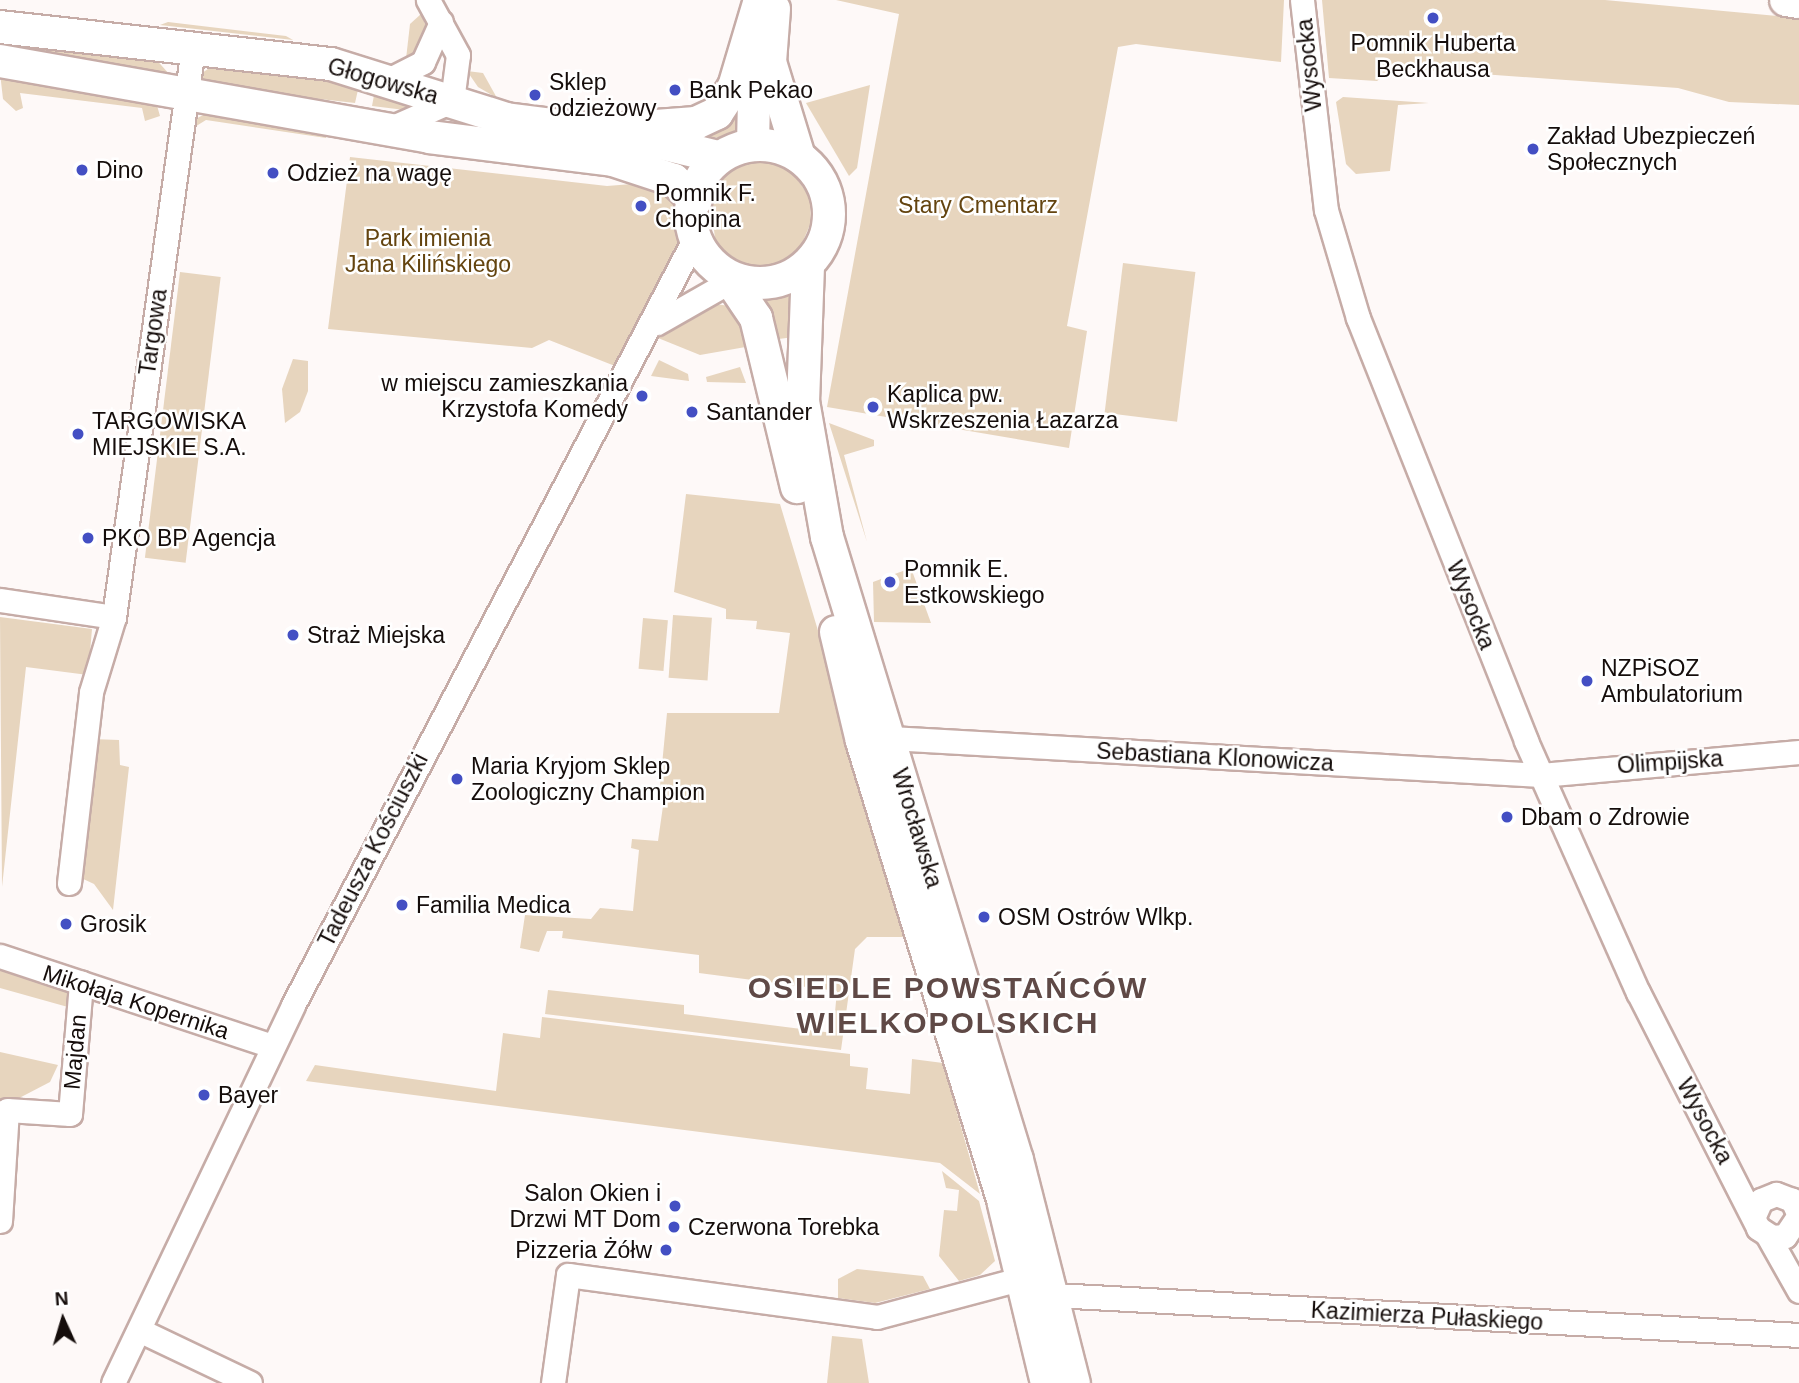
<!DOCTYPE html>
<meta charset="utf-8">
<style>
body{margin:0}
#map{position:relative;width:1799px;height:1383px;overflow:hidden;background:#fef9f8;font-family:Arial,sans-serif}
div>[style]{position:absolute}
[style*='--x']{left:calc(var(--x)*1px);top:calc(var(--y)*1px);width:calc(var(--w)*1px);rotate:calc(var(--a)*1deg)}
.green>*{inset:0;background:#e7d5be;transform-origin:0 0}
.roads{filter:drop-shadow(2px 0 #c6aca7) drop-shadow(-2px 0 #c6aca7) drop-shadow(0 2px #c6aca7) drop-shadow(0 -2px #c6aca7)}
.street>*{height:23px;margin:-11.5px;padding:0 11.5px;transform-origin:11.5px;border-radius:11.5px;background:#fff}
.secondary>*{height:32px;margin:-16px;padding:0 16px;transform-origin:16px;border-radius:16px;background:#fff}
.secondary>.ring{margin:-16px;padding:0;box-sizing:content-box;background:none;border:32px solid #fff;border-radius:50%}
.dots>*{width:19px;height:19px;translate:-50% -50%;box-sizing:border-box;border:4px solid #fff;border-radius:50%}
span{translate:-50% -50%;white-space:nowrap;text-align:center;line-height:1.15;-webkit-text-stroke:5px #fff;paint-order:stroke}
.poi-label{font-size:23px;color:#150d0b}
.left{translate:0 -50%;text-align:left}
.right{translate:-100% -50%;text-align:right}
.street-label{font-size:23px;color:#150d0b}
.park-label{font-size:23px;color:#64440f}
.district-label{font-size:30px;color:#5f4946;font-weight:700;letter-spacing:2px}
.north{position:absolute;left:28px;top:1285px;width:70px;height:70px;-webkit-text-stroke:5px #fff;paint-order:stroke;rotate:356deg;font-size:19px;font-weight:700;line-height:28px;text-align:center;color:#150d0b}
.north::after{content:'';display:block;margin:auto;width:24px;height:32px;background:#150d0b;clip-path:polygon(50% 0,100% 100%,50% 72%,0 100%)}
</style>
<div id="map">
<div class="green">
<div style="clip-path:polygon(836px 0,1284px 0,1281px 62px,1136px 44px,1118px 47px,1067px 326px,1087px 331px,1069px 448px,827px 407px,899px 14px)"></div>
<div style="clip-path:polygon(1322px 0,1605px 0,1799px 18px,1799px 105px,1729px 102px,1678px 88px,1440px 71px,1393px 69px,1377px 81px,1329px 78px)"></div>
<div style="clip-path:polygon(421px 14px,428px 31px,420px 50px,406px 59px,410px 24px)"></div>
<div style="clip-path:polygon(168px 22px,286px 36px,293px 40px,160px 25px)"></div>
<div style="clip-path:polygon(0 36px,153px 56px,170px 75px,0 50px)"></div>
<div style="clip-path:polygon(217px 63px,360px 81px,355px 103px,198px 85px,199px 75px)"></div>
<div style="clip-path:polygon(467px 71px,483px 73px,497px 98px,478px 87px)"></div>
<div style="clip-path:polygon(0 73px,156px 102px,160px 116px,145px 121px,142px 108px,20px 93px,23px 108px,16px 111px,3px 99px)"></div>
<div style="clip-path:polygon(376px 85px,424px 101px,405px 110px,372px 106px)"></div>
<div style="clip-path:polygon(870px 85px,857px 168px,849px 176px,806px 103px)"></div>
<div style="clip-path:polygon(1343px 97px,1429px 103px,1398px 105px,1390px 171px,1356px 174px,1346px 164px,1336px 102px)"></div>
<div style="clip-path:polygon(737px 108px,748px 109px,742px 127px,719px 138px,677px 132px)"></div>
<div style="clip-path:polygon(212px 110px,327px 130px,326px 138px,206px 120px,193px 128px,194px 120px)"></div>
<div style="clip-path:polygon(350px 157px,607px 186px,657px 182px,677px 204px,682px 241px,620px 368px,549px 340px,532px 348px,328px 329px)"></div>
<div style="clip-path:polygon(748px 159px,788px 167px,810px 197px,811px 222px,791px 270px,747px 271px,716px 245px,708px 186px)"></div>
<div style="left:1123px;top:263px;width:73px;height:151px;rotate:7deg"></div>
<div style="left:180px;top:272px;width:41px;height:288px;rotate:7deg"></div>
<div style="clip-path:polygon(796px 286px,794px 337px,771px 340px,753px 289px)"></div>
<div style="clip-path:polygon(707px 303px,730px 306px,757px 345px,700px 355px,658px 338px)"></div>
<div style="clip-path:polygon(293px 359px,308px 361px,308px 391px,300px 412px,285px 423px,282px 389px)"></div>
<div style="clip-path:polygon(659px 360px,688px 374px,689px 381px,651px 376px)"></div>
<div style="clip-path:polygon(740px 367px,746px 383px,707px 382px,706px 377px)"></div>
<div style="clip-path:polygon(829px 423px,874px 440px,874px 446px,844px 455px,867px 542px)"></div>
<div style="clip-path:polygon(686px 494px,780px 504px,910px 937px,867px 937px,855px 949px,841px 1050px,545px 1014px,548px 990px,684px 1005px,684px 1014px,833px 1033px,837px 991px,699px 973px,699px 955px,562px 938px,563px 931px,547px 931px,539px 952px,520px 948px,525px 915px,591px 919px,600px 908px,633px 911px,639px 850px,631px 848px,632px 839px,658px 841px,664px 799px,702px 803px,659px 796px,667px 713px,779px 713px,790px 633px,756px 629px,757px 621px,726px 619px,726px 609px,674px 592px)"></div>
<div style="clip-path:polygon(911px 568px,931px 623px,874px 622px,873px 582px)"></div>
<div style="left:673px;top:615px;width:39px;height:63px;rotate:4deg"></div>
<div style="clip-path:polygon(0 617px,92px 629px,88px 675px,26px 667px,2px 887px)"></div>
<div style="left:643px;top:618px;width:25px;height:51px;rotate:5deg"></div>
<div style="clip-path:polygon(92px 739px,119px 740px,120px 765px,129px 767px,113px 910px,94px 884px,79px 877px)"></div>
<div style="clip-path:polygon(0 970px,73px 993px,75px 1009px,0 988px)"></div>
<div style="clip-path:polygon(542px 1017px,850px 1054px,850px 1066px,868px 1068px,866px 1089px,910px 1094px,912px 1059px,943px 1063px,980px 1194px,940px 1163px,306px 1081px,315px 1065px,496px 1091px,503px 1033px,540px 1038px)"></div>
<div style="clip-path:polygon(0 1052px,58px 1065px,50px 1082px,0 1108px)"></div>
<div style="clip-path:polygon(942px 1171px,979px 1201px,995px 1261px,980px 1275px,959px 1281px,939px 1256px,944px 1210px,957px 1211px,959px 1190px,946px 1188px)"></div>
<div style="clip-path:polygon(857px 1269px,923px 1276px,930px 1289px,875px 1303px,838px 1298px,838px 1279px)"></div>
<div style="clip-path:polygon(832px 1336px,862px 1339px,869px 1383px,827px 1383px)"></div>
</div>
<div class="roads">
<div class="street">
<div style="--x:1302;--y:0;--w:211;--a:83.5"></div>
<div style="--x:1326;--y:210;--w:113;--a:73.5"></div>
<div style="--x:1358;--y:318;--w:455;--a:68.3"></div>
<div style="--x:1526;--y:741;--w:275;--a:66"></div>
<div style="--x:1638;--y:992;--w:265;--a:63"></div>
<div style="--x:1758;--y:1228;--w:17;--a:33"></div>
<div style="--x:1772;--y:1237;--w:13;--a:-4"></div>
<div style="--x:1785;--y:1236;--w:25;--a:-56"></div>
<div style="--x:1799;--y:1215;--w:17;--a:-115"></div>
<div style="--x:1792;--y:1200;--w:17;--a:-159"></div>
<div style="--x:1776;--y:1194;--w:16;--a:158"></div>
<div style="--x:1761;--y:1200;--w:17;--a:114"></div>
<div style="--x:390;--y:79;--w:37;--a:-27"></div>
<div style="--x:423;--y:62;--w:44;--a:-65.8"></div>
<div style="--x:386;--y:130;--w:72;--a:-23.7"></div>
<div style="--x:452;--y:101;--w:46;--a:-82.6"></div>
<div style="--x:458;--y:55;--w:63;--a:-118.6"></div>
<div style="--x:657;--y:323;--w:85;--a:-29.6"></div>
<div style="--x:0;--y:600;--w:115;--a:8.5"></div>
<div style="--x:890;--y:738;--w:652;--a:3.25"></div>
<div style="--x:1541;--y:775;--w:259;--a:-5.1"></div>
<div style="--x:69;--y:883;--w:192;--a:-83.4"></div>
<div style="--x:91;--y:692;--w:78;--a:-73"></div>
<div style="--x:114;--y:617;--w:574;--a:-82.1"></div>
<div style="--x:0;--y:956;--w:287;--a:18.3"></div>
<div style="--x:0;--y:1221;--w:111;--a:-86.4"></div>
<div style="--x:7;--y:1110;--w:63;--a:3.6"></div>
<div style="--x:70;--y:1114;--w:132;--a:-85.2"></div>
<div style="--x:1768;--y:1236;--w:63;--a:60.6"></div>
<div style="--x:139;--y:1330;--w:123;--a:25.5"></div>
<div style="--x:113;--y:1383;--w:419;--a:-64.5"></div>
<div style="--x:293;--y:1005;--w:870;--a:-62.35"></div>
<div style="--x:553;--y:1383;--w:109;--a:-82.1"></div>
<div style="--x:568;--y:1275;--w:312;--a:7.7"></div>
<div style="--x:877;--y:1317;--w:152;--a:-14.9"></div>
<div style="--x:1024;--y:1278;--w:34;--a:30"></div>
<div style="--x:1054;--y:1295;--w:746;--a:3.07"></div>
</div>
<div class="secondary">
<div style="--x:1786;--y:0;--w:13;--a:9"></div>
<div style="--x:774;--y:9;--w:53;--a:94.3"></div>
<div style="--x:770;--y:62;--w:99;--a:73"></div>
<div style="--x:0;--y:27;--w:333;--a:6.4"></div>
<div style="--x:331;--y:64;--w:183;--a:17.4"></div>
<div style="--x:506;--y:119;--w:118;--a:7.3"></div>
<div style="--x:623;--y:134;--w:98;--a:13.6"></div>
<div style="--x:0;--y:61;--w:436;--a:10"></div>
<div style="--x:429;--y:137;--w:185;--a:7.1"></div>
<div style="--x:613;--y:160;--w:64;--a:18.2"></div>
<div style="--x:674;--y:180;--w:30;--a:44"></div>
<div style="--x:629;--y:128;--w:67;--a:-4.3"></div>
<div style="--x:696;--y:123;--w:23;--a:-25"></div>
<div style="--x:717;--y:113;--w:31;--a:-57"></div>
<div style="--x:734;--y:87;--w:91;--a:-73.4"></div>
<div style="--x:753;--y:144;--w:91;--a:-88.7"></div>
<div class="ring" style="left:691px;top:145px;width:106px;height:106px"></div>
<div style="--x:808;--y:266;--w:135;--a:92.1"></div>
<div style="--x:803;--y:401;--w:138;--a:80"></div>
<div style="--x:827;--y:537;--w:651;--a:73.04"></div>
<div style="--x:1017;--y:1160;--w:230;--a:75.7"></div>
<div style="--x:731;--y:281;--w:45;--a:56"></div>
<div style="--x:756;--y:318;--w:174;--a:76.4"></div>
<div style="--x:836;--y:632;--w:112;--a:76.6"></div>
<div style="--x:862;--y:741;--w:484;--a:72.9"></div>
<div style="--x:1004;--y:1204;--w:184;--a:76.5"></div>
</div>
</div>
<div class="dots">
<div style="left:1433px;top:18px;background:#434fc3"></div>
<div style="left:675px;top:90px;background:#434fc3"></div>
<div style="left:535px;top:95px;background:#434fc3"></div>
<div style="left:1533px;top:149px;background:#434fc3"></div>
<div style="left:82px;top:170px;background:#434fc3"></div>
<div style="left:273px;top:173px;background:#434fc3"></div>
<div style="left:641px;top:206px;background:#434fc3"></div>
<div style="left:642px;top:396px;background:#434fc3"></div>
<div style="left:873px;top:407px;background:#434fc3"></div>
<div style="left:692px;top:412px;background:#434fc3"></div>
<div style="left:78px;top:434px;background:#434fc3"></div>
<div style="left:88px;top:538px;background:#434fc3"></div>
<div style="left:890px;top:582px;background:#434fc3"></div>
<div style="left:293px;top:635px;background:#434fc3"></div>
<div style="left:1587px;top:681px;background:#434fc3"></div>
<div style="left:457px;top:779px;background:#434fc3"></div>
<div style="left:1507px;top:817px;background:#434fc3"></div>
<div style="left:402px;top:905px;background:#434fc3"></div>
<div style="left:984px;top:917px;background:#434fc3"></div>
<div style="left:66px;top:924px;background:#434fc3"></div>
<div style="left:204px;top:1095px;background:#434fc3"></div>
<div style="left:675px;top:1206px;background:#434fc3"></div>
<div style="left:674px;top:1227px;background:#434fc3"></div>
<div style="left:666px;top:1250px;background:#434fc3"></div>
</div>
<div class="poi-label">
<span style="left:1433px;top:56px">Pomnik Huberta<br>Beckhausa</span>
<span class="left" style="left:549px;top:95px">Sklep<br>odzieżowy</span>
<span class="left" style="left:689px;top:90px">Bank Pekao</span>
<span class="left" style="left:1547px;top:149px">Zakład Ubezpieczeń<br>Społecznych</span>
<span class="left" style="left:96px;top:170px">Dino</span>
<span class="left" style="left:287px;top:173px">Odzież na wagę</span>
<span class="left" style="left:655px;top:206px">Pomnik F.<br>Chopina</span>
<span class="right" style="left:628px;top:396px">w miejscu zamieszkania<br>Krzystofa Komedy</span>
<span class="left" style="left:887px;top:407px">Kaplica pw.<br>Wskrzeszenia Łazarza</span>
<span class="left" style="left:706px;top:412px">Santander</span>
<span class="left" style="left:92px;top:434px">TARGOWISKA<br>MIEJSKIE S.A.</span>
<span class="left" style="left:102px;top:538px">PKO BP Agencja</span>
<span class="left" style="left:904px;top:582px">Pomnik E.<br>Estkowskiego</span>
<span class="left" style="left:307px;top:635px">Straż Miejska</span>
<span class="left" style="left:1601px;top:681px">NZPiSOZ<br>Ambulatorium</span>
<span class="left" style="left:471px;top:779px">Maria Kryjom Sklep<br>Zoologiczny Champion</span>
<span class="left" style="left:1521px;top:817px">Dbam o Zdrowie</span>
<span class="left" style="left:416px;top:905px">Familia Medica</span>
<span class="left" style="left:998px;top:917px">OSM Ostrów Wlkp.</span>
<span class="left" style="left:80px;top:924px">Grosik</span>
<span class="left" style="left:218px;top:1095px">Bayer</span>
<span class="right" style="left:661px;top:1206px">Salon Okien i<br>Drzwi MT Dom</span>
<span class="left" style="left:688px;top:1227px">Czerwona Torebka</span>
<span class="right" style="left:652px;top:1250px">Pizzeria Żółw</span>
</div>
<div class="street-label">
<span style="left:1309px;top:65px;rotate:-96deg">Wysocka</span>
<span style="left:383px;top:81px;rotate:16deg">Głogowska</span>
<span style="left:153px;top:332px;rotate:-82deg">Targowa</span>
<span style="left:1471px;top:605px;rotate:68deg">Wysocka</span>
<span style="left:1215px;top:757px;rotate:3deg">Sebastiana Klonowicza</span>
<span style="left:1670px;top:762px;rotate:-4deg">Olimpijska</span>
<span style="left:917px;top:828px;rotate:73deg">Wrocławska</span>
<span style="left:373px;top:850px;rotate:-63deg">Tadeusza Kościuszki</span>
<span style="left:136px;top:1002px;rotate:18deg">Mikołaja Kopernika</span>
<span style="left:75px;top:1052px;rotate:-85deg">Majdan</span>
<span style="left:1705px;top:1121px;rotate:62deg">Wysocka</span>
<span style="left:1427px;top:1316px;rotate:3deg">Kazimierza Pułaskiego</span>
</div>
<div class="park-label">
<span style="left:978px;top:205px">Stary Cmentarz</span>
<span style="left:428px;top:251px">Park imienia<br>Jana Kilińskiego</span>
</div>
<div class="district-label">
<span style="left:948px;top:1005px">OSIEDLE POWSTAŃCÓW<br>WIELKOPOLSKICH</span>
</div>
<div class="north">N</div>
</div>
